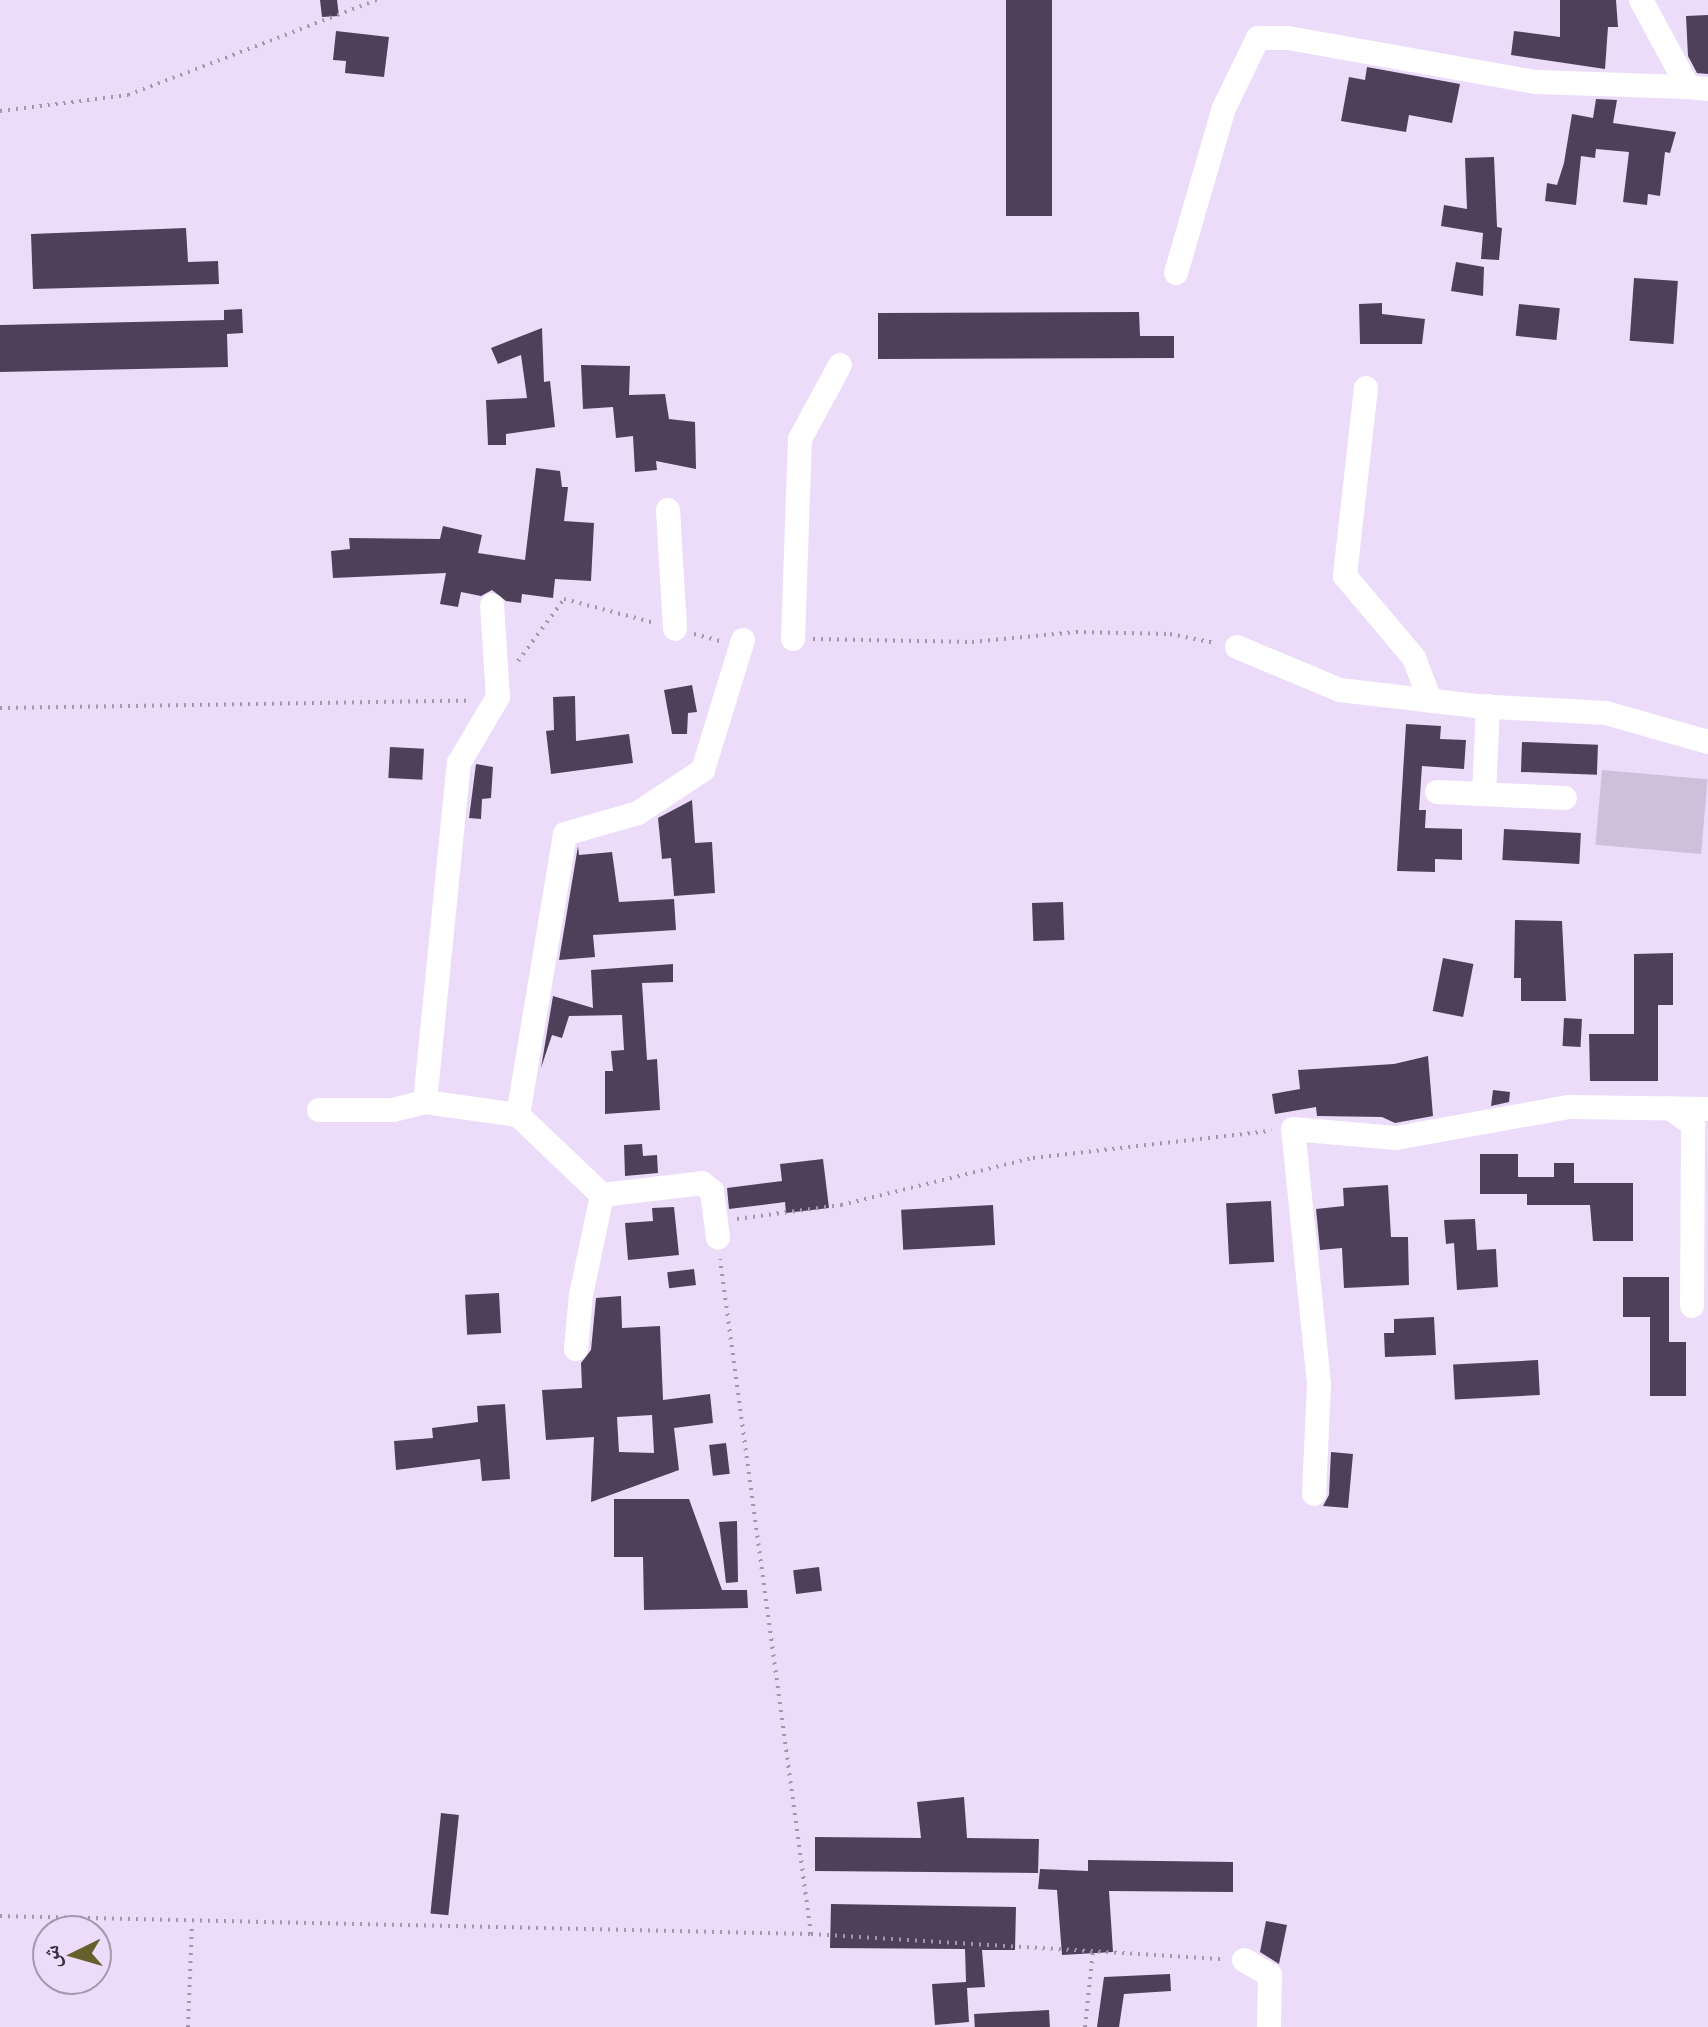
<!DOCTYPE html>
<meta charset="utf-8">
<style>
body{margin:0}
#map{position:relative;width:1708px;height:2027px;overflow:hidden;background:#eddbfa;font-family:"Exo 2","Noto Naskh Arabic",sans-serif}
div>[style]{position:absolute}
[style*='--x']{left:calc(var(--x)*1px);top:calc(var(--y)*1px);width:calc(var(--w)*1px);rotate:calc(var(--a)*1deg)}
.green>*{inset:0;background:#d0bfdb;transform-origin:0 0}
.building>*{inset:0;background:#4f4059;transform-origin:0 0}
.path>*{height:4px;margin-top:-2px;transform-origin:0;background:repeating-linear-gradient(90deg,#a295ac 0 2px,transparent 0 8px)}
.minor>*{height:24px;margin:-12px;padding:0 12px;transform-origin:12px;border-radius:12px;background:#fff}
span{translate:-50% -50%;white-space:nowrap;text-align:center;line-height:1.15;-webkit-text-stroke:8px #eddbfa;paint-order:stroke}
.north{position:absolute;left:32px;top:1915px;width:80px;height:80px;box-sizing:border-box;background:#eddbfa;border:2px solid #a497ae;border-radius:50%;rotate:265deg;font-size:22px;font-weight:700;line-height:32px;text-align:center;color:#37303c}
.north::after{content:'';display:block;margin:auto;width:28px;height:36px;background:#67602c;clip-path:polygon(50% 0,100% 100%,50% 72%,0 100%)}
</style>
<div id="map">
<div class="green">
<div style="left:1602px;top:770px;width:106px;height:75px;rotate:5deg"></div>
</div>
<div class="building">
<div style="clip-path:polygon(320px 0,337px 0,339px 16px,322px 17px)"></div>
<div style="left:1006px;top:0;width:46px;height:216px"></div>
<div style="clip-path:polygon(1560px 0,1616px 0,1618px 27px,1608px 27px,1605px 69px,1511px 55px,1514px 31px,1560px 37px)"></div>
<div style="clip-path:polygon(1708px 15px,1708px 74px,1697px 73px,1688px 56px,1686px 16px)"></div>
<div style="clip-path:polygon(336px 31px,389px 37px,384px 77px,345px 73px,346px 61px,333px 60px)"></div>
<div style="clip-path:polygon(1367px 67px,1460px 84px,1452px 123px,1409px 115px,1406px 132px,1341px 121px,1349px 77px,1365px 80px)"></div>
<div style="clip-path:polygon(1596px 99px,1617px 100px,1613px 123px,1676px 132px,1670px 153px,1665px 152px,1660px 196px,1648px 194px,1647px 205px,1623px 202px,1629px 152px,1596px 149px,1595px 158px,1581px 156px,1576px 205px,1545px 201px,1547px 183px,1557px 185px,1564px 163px,1572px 114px,1593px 118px)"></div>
<div style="clip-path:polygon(1494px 157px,1497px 227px,1502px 228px,1499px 260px,1481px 259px,1483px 233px,1441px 226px,1444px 205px,1467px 209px,1465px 158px)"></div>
<div style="clip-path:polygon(186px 228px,188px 262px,218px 261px,219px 284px,33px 289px,31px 234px)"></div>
<div style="clip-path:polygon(1456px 262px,1484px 267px,1483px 296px,1451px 291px)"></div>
<div style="left:1634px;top:278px;width:44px;height:63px;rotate:4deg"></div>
<div style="clip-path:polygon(1382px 303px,1382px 314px,1425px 319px,1422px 344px,1360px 344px,1359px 304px)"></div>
<div style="left:1519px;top:304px;width:41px;height:32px;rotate:6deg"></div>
<div style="clip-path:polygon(242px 309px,243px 333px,227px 334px,228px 367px,0 372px,0 325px,224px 320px,224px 310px)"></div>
<div style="clip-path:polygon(1139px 312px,1140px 336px,1174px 336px,1174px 358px,878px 359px,878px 313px)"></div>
<div style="clip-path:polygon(542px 328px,544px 382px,550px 381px,555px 427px,506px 434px,506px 445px,488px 445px,486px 400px,527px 398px,521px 355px,498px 364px,491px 348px)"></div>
<div style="clip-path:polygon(581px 365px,630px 366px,629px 395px,665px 394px,669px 419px,695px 422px,696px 469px,656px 461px,657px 470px,635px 472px,633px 436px,616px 438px,613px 407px,583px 409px)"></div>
<div style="clip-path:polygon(536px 468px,560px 471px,562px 487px,568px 487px,564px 521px,594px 523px,591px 581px,555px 579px,553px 598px,522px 594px,521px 603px,506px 601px,492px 590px,481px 596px,461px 592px,458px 607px,440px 604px,446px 573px,333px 578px,331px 551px,350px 549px,349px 538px,440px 539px,443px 526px,482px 535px,478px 553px,525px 560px)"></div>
<div style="clip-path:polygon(692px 685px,697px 712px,688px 713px,687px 734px,672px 734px,664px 690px)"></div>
<div style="clip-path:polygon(575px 696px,576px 741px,629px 734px,633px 763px,551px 774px,546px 731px,554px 730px,553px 697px)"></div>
<div style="clip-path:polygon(1406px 724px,1441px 726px,1440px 739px,1466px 740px,1464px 769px,1422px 766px,1419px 810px,1426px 810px,1425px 828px,1462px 829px,1462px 860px,1435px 859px,1435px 872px,1397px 871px)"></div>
<div style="left:1522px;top:742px;width:76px;height:30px;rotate:2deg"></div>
<div style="left:390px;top:747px;width:34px;height:31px;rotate:3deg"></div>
<div style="clip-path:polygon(476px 764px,493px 767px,491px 798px,482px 799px,481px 819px,469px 818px)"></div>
<div style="clip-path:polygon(692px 800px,695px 843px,712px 842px,715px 893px,674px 896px,671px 858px,662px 859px,658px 818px)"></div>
<div style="left:1504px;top:829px;width:77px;height:31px;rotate:3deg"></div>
<div style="clip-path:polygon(578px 846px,579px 855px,612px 852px,619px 902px,674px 899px,676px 930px,593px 935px,595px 957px,559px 960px)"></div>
<div style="left:1063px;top:902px;width:38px;height:31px;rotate:88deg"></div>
<div style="clip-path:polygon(1515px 920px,1562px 921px,1566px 1001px,1521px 1001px,1521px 978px,1514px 978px)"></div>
<div style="clip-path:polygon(1673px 953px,1673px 1005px,1658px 1005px,1658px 1081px,1590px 1081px,1589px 1034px,1634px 1034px,1634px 954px)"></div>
<div style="left:1443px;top:958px;width:31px;height:54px;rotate:11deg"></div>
<div style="clip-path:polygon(673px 964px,673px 982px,642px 983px,647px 1060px,657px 1059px,660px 1110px,605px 1114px,605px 1071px,613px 1071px,611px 1051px,624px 1050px,622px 1015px,569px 1016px,562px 1038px,552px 1035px,541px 1068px,553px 996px,593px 1008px,591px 970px)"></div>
<div style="left:1564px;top:1018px;width:18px;height:28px;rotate:3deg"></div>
<div style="clip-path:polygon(1428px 1056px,1433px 1116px,1395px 1123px,1382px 1117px,1317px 1116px,1316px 1107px,1275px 1114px,1272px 1094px,1300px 1089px,1298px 1070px,1394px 1064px)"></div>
<div style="clip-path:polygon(1493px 1090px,1510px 1092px,1509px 1102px,1491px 1106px)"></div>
<div style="clip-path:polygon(642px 1144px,643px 1156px,657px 1155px,658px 1173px,625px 1176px,624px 1145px)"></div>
<div style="clip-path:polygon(1480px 1154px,1518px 1154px,1518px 1177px,1554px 1177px,1554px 1163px,1574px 1163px,1574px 1183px,1633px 1183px,1633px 1241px,1593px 1241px,1590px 1205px,1527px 1205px,1527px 1194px,1480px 1194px)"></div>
<div style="clip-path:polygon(823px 1159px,829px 1208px,786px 1213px,785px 1202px,729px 1209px,727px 1188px,782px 1181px,780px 1164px)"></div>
<div style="clip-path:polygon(1388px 1185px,1391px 1237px,1408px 1237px,1409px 1285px,1344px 1288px,1342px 1248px,1320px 1250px,1316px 1209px,1344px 1206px,1343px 1188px)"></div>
<div style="left:1271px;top:1201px;width:61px;height:45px;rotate:87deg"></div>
<div style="left:993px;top:1205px;width:40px;height:92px;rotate:87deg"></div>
<div style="clip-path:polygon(674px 1207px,679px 1255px,628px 1260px,625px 1223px,653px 1221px,652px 1208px)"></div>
<div style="clip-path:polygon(1475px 1219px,1477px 1250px,1496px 1249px,1498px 1287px,1457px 1290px,1454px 1243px,1446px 1244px,1444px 1220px)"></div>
<div style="left:694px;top:1269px;width:16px;height:27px;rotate:83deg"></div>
<div style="clip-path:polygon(1623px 1277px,1669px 1277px,1669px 1342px,1686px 1342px,1686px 1396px,1650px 1396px,1650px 1317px,1623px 1317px)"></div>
<div style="left:499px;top:1293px;width:40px;height:34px;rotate:87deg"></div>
<div style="clip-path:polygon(evenodd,621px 1296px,622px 1328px,660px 1326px,663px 1400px,710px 1394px,713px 1423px,674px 1428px,679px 1470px,591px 1502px,594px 1437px,546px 1440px,542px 1390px,582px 1388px,581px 1363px,591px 1350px,596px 1298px,621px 1296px,652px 1415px,654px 1453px,619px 1452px,617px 1417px,652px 1415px)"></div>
<div style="clip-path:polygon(1434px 1317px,1436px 1355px,1385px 1357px,1384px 1333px,1394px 1333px,1394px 1319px)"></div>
<div style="left:1538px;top:1360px;width:35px;height:85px;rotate:87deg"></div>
<div style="clip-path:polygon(505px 1404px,510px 1479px,482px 1481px,480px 1459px,396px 1470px,394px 1441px,433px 1438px,432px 1428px,478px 1422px,477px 1406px)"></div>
<div style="left:726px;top:1443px;width:31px;height:17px;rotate:83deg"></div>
<div style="clip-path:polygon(1331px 1452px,1353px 1454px,1348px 1508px,1323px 1506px,1329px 1495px)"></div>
<div style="clip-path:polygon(614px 1499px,689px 1499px,722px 1590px,747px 1590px,748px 1608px,644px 1610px,643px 1557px,614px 1557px)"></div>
<div style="clip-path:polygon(737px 1521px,738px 1582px,726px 1583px,719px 1522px)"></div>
<div style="left:819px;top:1567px;width:24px;height:26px;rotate:83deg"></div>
<div style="clip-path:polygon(964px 1797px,967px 1838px,1039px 1839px,1038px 1873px,815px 1871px,815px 1837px,921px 1838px,917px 1802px)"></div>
<div style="left:441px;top:1813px;width:18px;height:101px;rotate:6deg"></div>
<div style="clip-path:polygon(1088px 1860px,1233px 1862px,1233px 1892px,1109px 1891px,1113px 1952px,1062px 1955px,1057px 1890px,1038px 1889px,1040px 1869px,1088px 1871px)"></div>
<div style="clip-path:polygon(831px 1904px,1016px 1907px,1015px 1950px,982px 1950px,985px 1987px,967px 1988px,969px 2022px,935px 2025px,932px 1984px,966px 1982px,965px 1949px,830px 1948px)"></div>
<div style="clip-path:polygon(1266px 1921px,1287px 1925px,1279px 1964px,1260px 1952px)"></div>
<div style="clip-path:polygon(1170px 1974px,1171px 1991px,1124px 1994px,1119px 2027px,1097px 2027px,1104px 1977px)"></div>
<div style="left:1049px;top:2010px;width:17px;height:75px;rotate:87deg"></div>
</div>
<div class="path">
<div style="--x:0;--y:111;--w:129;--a:-7.1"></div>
<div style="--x:128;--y:95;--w:267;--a:-20.9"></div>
<div style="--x:694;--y:634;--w:27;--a:15"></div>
<div style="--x:813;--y:639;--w:159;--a:1.1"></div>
<div style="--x:972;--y:642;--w:104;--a:-5.5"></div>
<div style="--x:1076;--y:632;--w:94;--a:1.2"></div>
<div style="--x:1170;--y:634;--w:46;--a:11.3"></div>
<div style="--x:518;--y:661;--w:77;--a:-53.4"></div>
<div style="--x:564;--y:599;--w:94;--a:14.8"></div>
<div style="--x:0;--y:708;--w:470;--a:-0.9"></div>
<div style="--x:737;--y:1219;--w:105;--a:-7.7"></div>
<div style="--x:841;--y:1205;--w:198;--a:-13.8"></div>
<div style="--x:1033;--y:1158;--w:240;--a:-6.5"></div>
<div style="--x:0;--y:1916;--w:811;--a:1.27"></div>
<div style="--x:811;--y:1934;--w:681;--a:-97.68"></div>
<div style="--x:811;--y:1934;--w:414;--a:3.5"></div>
<div style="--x:188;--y:2027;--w:104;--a:-87.8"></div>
<div style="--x:1085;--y:2027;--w:76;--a:-84"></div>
</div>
<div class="minor">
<div style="--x:1641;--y:0;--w:99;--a:61.6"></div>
<div style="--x:1688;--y:87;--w:20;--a:6"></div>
<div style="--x:1176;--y:273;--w:172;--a:-73.8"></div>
<div style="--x:1224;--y:108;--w:78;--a:-64.1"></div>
<div style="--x:1258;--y:38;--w:30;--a:0"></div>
<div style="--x:1288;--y:38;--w:251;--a:10.1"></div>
<div style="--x:1535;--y:82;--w:153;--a:1.9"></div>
<div style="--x:1366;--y:388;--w:189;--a:96.4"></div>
<div style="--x:1345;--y:576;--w:107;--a:49.9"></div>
<div style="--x:1414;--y:658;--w:45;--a:69.1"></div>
<div style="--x:668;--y:510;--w:119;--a:86.6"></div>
<div style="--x:793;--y:639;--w:200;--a:-88"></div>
<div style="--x:800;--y:439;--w:84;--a:-61.6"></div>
<div style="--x:1237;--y:647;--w:112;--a:22.7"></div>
<div style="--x:1340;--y:690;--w:137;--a:6.7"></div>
<div style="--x:1476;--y:706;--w:130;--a:3.1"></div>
<div style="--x:1606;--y:713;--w:106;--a:15.9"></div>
<div style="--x:1437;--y:792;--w:128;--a:2.7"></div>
<div style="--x:1484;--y:794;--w:88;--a:-87.4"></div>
<div style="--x:425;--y:1102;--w:341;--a:-84.3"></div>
<div style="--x:459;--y:763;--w:77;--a:-59.4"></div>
<div style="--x:498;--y:697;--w:92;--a:-93.7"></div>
<div style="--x:1670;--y:1108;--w:29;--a:36"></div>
<div style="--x:1693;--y:1125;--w:181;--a:90.3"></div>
<div style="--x:319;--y:1110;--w:74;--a:0"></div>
<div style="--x:393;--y:1110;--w:33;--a:-14"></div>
<div style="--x:425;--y:1102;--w:94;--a:8"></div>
<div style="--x:518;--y:1115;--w:116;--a:43.6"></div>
<div style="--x:518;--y:1115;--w:285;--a:-80.5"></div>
<div style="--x:565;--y:834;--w:76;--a:-16"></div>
<div style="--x:638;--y:813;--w:78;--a:-33.5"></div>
<div style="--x:703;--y:770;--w:136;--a:-72.9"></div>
<div style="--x:602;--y:1195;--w:101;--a:-6.8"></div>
<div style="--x:702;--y:1183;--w:13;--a:39"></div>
<div style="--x:712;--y:1191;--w:47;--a:82.7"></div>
<div style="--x:576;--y:1349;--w:54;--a:-84.7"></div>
<div style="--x:581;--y:1295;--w:102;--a:-78.1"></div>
<div style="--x:1314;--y:1494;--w:110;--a:-87.4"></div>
<div style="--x:1319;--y:1384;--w:256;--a:-95.8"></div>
<div style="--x:1293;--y:1129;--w:103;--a:5"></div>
<div style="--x:1396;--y:1138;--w:176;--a:-10.2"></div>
<div style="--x:1569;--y:1107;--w:139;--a:0.8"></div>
<div style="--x:1244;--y:1960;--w:30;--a:30"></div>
<div style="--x:1270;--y:1975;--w:52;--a:91.1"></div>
</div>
<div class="north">ش</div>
</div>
